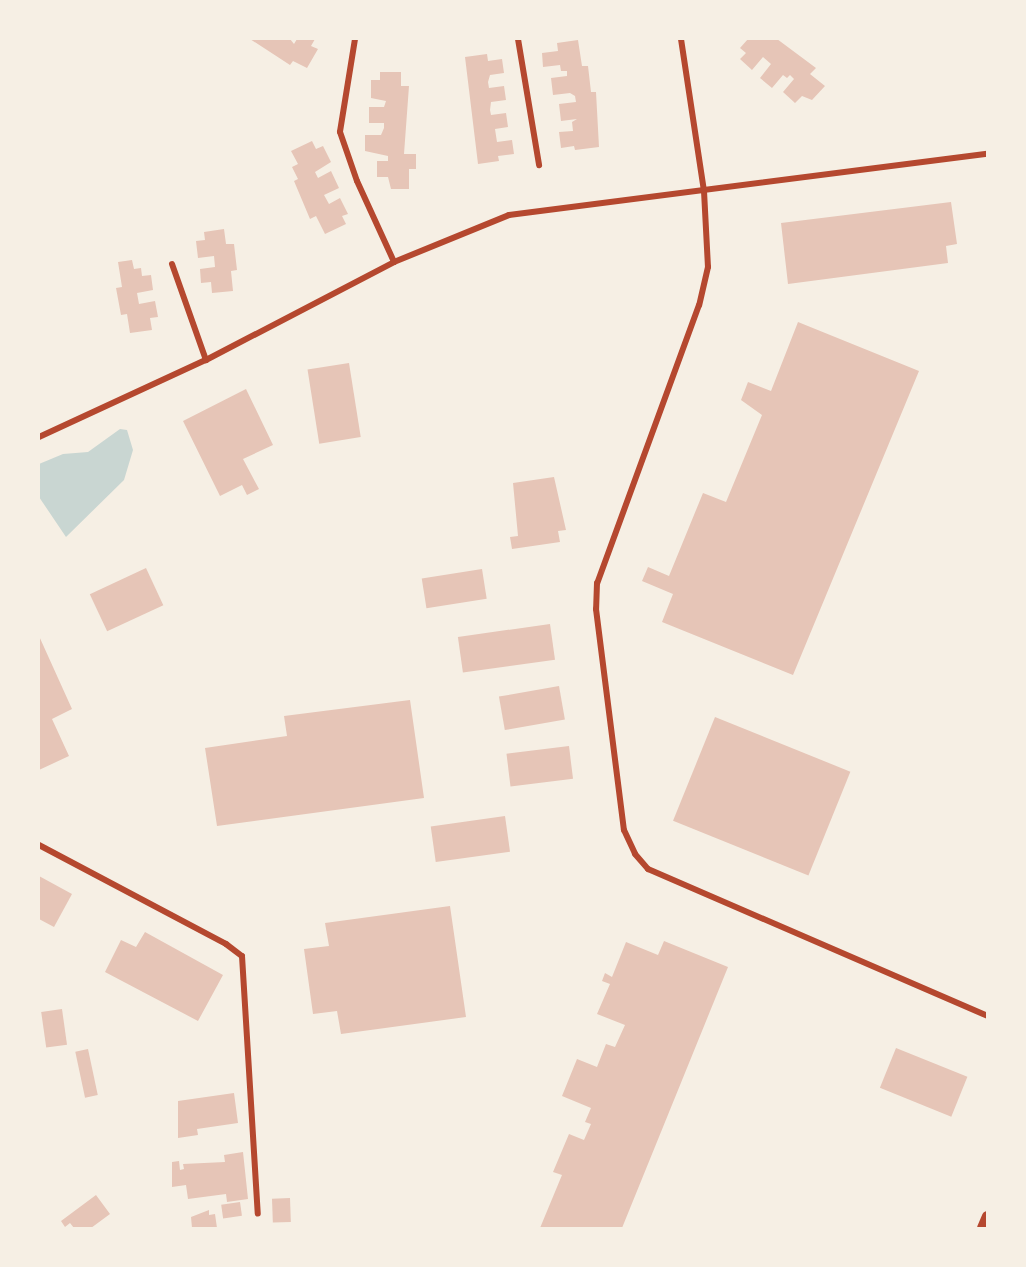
<!DOCTYPE html>
<style>
body{margin:0}
#map{position:relative;width:1026px;height:1267px;overflow:hidden;background:#f6efe4;font-family:Merriweather,serif}
div>[style]{position:absolute}
[style*='--x']{left:calc(var(--x)*1px);top:calc(var(--y)*1px);width:calc(var(--w)*1px);rotate:calc(var(--a)*1deg)}
.water>*{inset:0;background:#c9d6d2}
.building>*{inset:0;background:#e6c5b7;transform-origin:0 0}
.minor>*{height:6px;margin:-3px;padding:0 3px;transform-origin:3px;border-radius:3px;background:#b5482f}
.trunk>*{height:10px;margin:-5px;padding:0 5px;transform-origin:5px;border-radius:5px;background:#b5482f}
span{translate:-50% -50%;white-space:nowrap;text-align:center;line-height:1.15;-webkit-text-stroke:5px #f6efe4;paint-order:stroke}
.frame{position:absolute;inset:0;border:40px solid #f6efe4;pointer-events:none}
</style>
<div id="map">
<div class="water">
<div style="clip-path:polygon(120px 429px,127px 430px,133px 450px,124px 480px,66px 537px,39px 497px,39px 464px,63px 454px,88px 452px)"></div>
</div>
<div class="building">
<div style="clip-path:polygon(250px 39px,290px 39px,294px 44px,297px 39px,315px 39px,311px 46px,318px 49px,307px 68px,293px 61px,290px 65px)"></div>
<div style="clip-path:polygon(748px 39px,777px 39px,816px 68px,810px 74px,825px 86px,812px 100px,802px 96px,795px 103px,783px 92px,794px 79px,790px 75px,787px 78px,783px 75px,772px 88px,760px 78px,771px 64px,763px 57px,752px 70px,740px 59px,746px 53px,740px 48px)"></div>
<div style="clip-path:polygon(578px 40px,582px 66px,588px 66px,591px 92px,596px 92px,599px 147px,575px 150px,574px 146px,561px 148px,559px 132px,573px 131px,572px 122px,577px 119px,561px 121px,559px 104px,576px 102px,575px 96px,570px 93px,553px 95px,551px 78px,567px 76px,567px 71px,561px 71px,560px 65px,543px 67px,542px 53px,558px 51px,557px 43px)"></div>
<div style="clip-path:polygon(487px 54px,488px 61px,502px 59px,504px 73px,490px 75px,488px 82px,489px 88px,504px 86px,506px 100px,491px 102px,490px 110px,491px 115px,506px 113px,508px 127px,495px 129px,497px 142px,512px 140px,514px 154px,498px 156px,499px 161px,478px 164px,465px 57px)"></div>
<div style="clip-path:polygon(380px 72px,401px 72px,401px 86px,409px 86px,404px 154px,416px 154px,416px 169px,409px 169px,409px 189px,391px 189px,388px 177px,377px 177px,377px 161px,388px 161px,388px 156px,365px 151px,365px 135px,381px 135px,384px 128px,384px 123px,369px 123px,369px 107px,384px 107px,386px 101px,371px 98px,371px 80px,380px 80px)"></div>
<div style="clip-path:polygon(312px 141px,316px 149px,323px 146px,331px 162px,315px 172px,318px 178px,331px 171px,339px 188px,324px 195px,329px 204px,340px 198px,348px 214px,342px 216px,346px 224px,325px 234px,316px 216px,310px 219px,294px 181px,298px 179px,292px 167px,298px 164px,291px 151px)"></div>
<div style="clip-path:polygon(951px 202px,957px 244px,946px 246px,948px 263px,788px 284px,781px 223px)"></div>
<div style="clip-path:polygon(224px 229px,226px 244px,234px 244px,237px 270px,231px 271px,233px 291px,212px 293px,211px 282px,201px 283px,200px 269px,215px 267px,214px 256px,198px 258px,196px 241px,205px 240px,204px 232px)"></div>
<div style="clip-path:polygon(132px 260px,134px 269px,141px 268px,142px 276px,151px 275px,153px 290px,137px 293px,139px 304px,155px 301px,158px 317px,150px 318px,152px 330px,130px 333px,127px 314px,121px 315px,116px 288px,122px 287px,118px 262px)"></div>
<div style="clip-path:polygon(798px 322px,919px 371px,793px 675px,662px 622px,673px 594px,642px 581px,648px 567px,669px 576px,703px 493px,726px 502px,762px 415px,741px 400px,748px 382px,771px 391px)"></div>
<div style="left:349px;top:363px;width:75px;height:42px;rotate:81deg"></div>
<div style="clip-path:polygon(246px 389px,273px 445px,243px 459px,259px 489px,247px 495px,242px 485px,220px 496px,183px 421px)"></div>
<div style="clip-path:polygon(554px 477px,566px 530px,558px 531px,560px 542px,512px 549px,510px 537px,518px 536px,513px 483px)"></div>
<div style="left:146px;top:568px;width:41px;height:62px;rotate:65deg"></div>
<div style="left:482px;top:569px;width:30px;height:61px;rotate:81deg"></div>
<div style="left:550px;top:624px;width:36px;height:93px;rotate:82deg"></div>
<div style="clip-path:polygon(39px 636px,72px 709px,52px 719px,69px 756px,39px 770px)"></div>
<div style="left:559px;top:686px;width:34px;height:61px;rotate:80deg"></div>
<div style="clip-path:polygon(410px 700px,424px 798px,217px 826px,205px 748px,287px 736px,284px 716px)"></div>
<div style="left:715px;top:717px;width:146px;height:112px;rotate:22deg"></div>
<div style="left:569px;top:746px;width:33px;height:63px;rotate:83deg"></div>
<div style="left:505px;top:816px;width:36px;height:75px;rotate:82deg"></div>
<div style="clip-path:polygon(39px 876px,72px 894px,54px 927px,39px 919px)"></div>
<div style="clip-path:polygon(450px 906px,466px 1017px,341px 1034px,337px 1011px,313px 1014px,304px 949px,329px 946px,325px 923px)"></div>
<div style="clip-path:polygon(145px 932px,223px 975px,198px 1021px,105px 972px,121px 940px,136px 947px)"></div>
<div style="clip-path:polygon(664px 941px,728px 967px,622px 1228px,540px 1228px,562px 1175px,553px 1172px,569px 1134px,584px 1140px,591px 1124px,585px 1122px,591px 1108px,562px 1096px,577px 1059px,597px 1067px,606px 1044px,615px 1047px,625px 1025px,597px 1014px,610px 984px,602px 981px,605px 973px,612px 977px,626px 942px,658px 955px)"></div>
<div style="left:62px;top:1009px;width:36px;height:21px;rotate:82deg"></div>
<div style="left:896px;top:1048px;width:77px;height:43px;rotate:22deg"></div>
<div style="left:88px;top:1049px;width:47px;height:13px;rotate:78deg"></div>
<div style="clip-path:polygon(234px 1093px,238px 1123px,197px 1129px,198px 1135px,178px 1138px,178px 1101px)"></div>
<div style="clip-path:polygon(243px 1152px,248px 1199px,227px 1202px,226px 1194px,188px 1199px,186px 1185px,172px 1187px,172px 1162px,179px 1161px,180px 1170px,184px 1169px,183px 1164px,225px 1162px,224px 1155px)"></div>
<div style="clip-path:polygon(96px 1195px,110px 1214px,91px 1228px,74px 1228px,70px 1223px,65px 1227px,61px 1221px)"></div>
<div style="left:290px;top:1198px;width:24px;height:18px;rotate:88deg"></div>
<div style="left:240px;top:1202px;width:14px;height:19px;rotate:82deg"></div>
<div style="clip-path:polygon(209px 1210px,209px 1215px,215px 1214px,217px 1228px,192px 1228px,191px 1217px)"></div>
</div>
<div class="minor">
<div style="--x:355;--y:39;--w:94;--a:99.2"></div>
<div style="--x:340;--y:132;--w:52;--a:70.9"></div>
<div style="--x:357;--y:181;--w:89;--a:65.4"></div>
<div style="--x:518;--y:39;--w:128;--a:80.5"></div>
<div style="--x:681;--y:39;--w:154;--a:81.4"></div>
<div style="--x:704;--y:191;--w:76;--a:87"></div>
<div style="--x:708;--y:267;--w:39;--a:103"></div>
<div style="--x:699;--y:305;--w:296;--a:110.1"></div>
<div style="--x:597;--y:583;--w:26;--a:92"></div>
<div style="--x:596;--y:609;--w:223;--a:82.8"></div>
<div style="--x:624;--y:830;--w:26;--a:65"></div>
<div style="--x:635;--y:854;--w:20;--a:49"></div>
<div style="--x:648;--y:869;--w:369;--a:23.4"></div>
<div style="--x:172;--y:264;--w:102;--a:70.5"></div>
<div style="--x:39;--y:437;--w:184;--a:-24.8"></div>
<div style="--x:206;--y:360;--w:212;--a:-27.5"></div>
<div style="--x:394;--y:262;--w:124;--a:-22.2"></div>
<div style="--x:509;--y:215;--w:482;--a:-7.3"></div>
<div style="--x:39;--y:845;--w:212;--a:27.9"></div>
<div style="--x:226;--y:944;--w:20;--a:37"></div>
<div style="--x:242;--y:956;--w:258;--a:86.5"></div>
</div>
<div class="trunk">
<div style="--x:982;--y:1228;--w:13;--a:-67"></div>
</div>
<div class="frame"></div>
</div>
